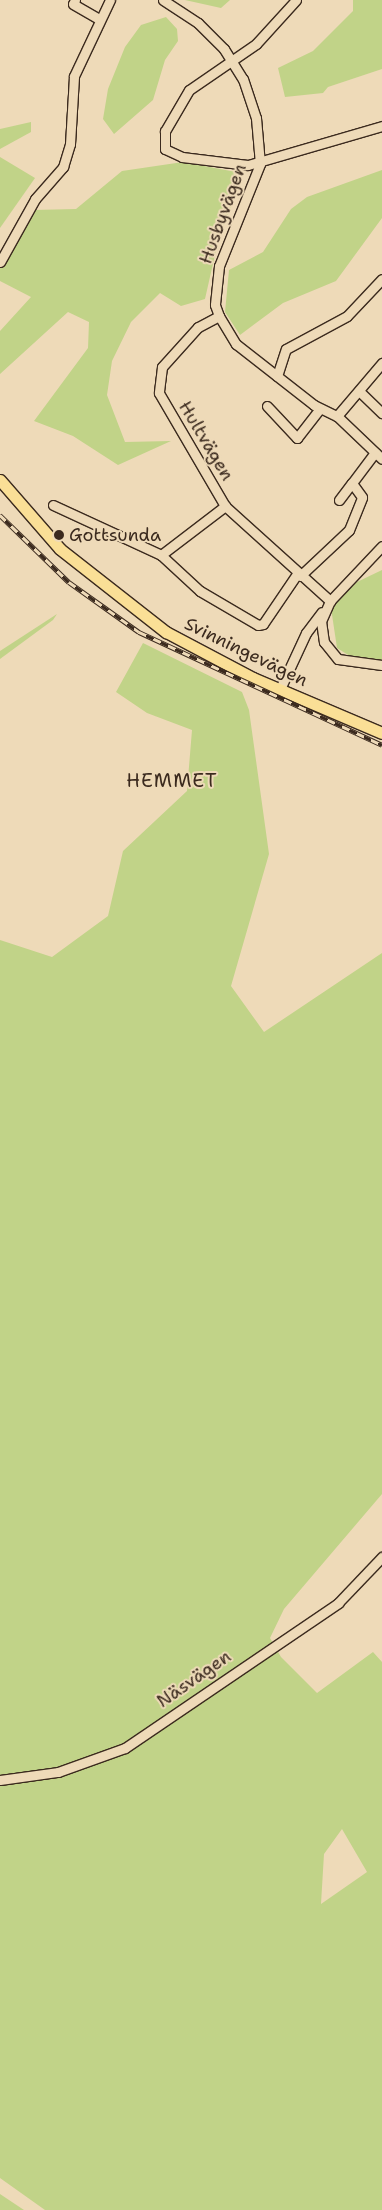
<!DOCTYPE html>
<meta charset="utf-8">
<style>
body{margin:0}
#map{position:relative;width:382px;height:2210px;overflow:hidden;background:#eedab8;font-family:"Shantell Sans",sans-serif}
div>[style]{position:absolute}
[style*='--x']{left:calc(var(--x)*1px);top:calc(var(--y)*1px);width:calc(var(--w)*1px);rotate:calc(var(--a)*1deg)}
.green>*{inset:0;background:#c1d388}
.roads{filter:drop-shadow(1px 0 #3b2a1e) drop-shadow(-1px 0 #3b2a1e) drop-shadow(0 1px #3b2a1e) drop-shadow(0 -1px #3b2a1e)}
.minor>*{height:9px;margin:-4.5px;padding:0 4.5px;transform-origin:4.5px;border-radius:4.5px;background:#eedab8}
.major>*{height:11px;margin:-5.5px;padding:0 5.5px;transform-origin:5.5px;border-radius:5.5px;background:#fadf96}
.rail>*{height:4.5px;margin-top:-2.25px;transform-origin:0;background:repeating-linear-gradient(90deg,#eedab8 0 8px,#3b2a1e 0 16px);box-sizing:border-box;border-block:1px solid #3b2a1e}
.dots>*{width:14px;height:14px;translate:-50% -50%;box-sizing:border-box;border:2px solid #eedab8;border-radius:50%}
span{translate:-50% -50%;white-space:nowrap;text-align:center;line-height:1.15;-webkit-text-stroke:4px #eedab8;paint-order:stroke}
.street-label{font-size:18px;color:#3b2a1e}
.poi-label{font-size:18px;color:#3b2a1e}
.left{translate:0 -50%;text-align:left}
.neighbourhood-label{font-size:19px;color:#3b2a1e;letter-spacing:1px}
</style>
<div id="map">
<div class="green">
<div style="clip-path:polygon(185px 0,230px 0,221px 8px)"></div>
<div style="clip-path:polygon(353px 0,382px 0,382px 69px,328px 87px,323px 93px,285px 97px,278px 68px,313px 51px,353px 11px)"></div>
<div style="clip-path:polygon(166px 17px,177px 29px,178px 41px,165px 60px,153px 100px,114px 134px,103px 119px,108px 89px,125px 47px,141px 25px)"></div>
<div style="clip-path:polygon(31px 122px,31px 132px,0 149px,0 129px)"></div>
<div style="clip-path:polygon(0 157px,35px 178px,0 228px)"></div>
<div style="clip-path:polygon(183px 162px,236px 172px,239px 188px,219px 237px,205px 299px,181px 306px,160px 293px,131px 322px,112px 361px,107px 395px,125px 442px,171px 441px,118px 465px,73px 436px,34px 421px,88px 348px,89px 322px,68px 312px,0 374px,0 331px,31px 297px,0 281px,0 257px,33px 210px,76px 209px,122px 171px)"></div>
<div style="clip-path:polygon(382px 170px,382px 218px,336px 281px,283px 303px,240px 335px,225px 312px,229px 270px,263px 252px,291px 209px,307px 197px)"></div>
<div style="clip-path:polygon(382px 570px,382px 660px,361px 663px,337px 648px,331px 608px,357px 582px)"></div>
<div style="clip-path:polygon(57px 614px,53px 620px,0 659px,0 651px)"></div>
<div style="clip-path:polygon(evenodd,143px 643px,242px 692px,249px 710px,269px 854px,231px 986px,264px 1032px,382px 953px,382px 1494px,284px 1609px,270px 1638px,281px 1657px,317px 1693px,373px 1652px,382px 1662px,382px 2210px,45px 2210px,0 2178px,0 940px,52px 957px,108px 916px,123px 851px,187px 791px,192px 730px,147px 713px,116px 692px,143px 643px,342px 1829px,367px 1872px,321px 1904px,324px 1854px,342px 1829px)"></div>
<div style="clip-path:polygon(0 2194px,24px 2210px,0 2210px)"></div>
</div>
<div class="roads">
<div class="minor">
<div style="--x:75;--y:0;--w:4;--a:117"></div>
<div style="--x:73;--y:4;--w:30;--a:30"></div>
<div style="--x:163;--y:0;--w:42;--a:33.3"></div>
<div style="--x:198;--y:23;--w:37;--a:45"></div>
<div style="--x:224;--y:49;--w:36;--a:58"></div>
<div style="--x:243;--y:79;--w:41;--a:71.6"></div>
<div style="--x:256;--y:118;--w:46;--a:85"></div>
<div style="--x:260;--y:164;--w:110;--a:111.9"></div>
<div style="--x:219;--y:266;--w:39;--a:96"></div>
<div style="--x:215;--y:305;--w:12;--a:70"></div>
<div style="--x:219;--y:316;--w:33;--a:59"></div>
<div style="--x:236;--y:344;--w:99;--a:38"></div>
<div style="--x:314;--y:405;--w:25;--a:26"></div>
<div style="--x:337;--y:416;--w:62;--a:43.7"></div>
<div style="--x:296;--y:0;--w:59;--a:132.3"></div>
<div style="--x:256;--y:44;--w:81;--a:145.5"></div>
<div style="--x:189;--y:90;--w:48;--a:120.3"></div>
<div style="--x:165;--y:131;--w:18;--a:90"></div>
<div style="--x:165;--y:149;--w:19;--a:25"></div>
<div style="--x:182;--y:157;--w:66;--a:6.9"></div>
<div style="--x:248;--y:165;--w:140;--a:-16.2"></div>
<div style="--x:0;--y:262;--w:72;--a:-60.9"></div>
<div style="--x:35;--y:199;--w:43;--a:-48.8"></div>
<div style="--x:63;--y:167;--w:24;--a:-73"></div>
<div style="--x:70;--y:144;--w:68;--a:-86.6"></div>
<div style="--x:74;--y:76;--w:84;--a:-64.7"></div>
<div style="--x:219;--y:316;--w:24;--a:152"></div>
<div style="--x:198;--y:327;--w:54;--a:132"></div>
<div style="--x:162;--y:367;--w:26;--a:97"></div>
<div style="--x:159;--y:393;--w:131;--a:59.7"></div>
<div style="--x:225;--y:506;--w:142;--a:42.1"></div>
<div style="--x:277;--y:376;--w:28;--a:-72"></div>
<div style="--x:286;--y:349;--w:69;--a:-28.4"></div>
<div style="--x:347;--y:316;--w:51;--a:-46.6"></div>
<div style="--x:359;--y:391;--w:32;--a:44"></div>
<div style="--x:267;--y:406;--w:44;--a:46.8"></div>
<div style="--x:297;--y:438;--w:37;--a:-52"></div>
<div style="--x:337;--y:416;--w:70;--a:-49.7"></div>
<div style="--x:339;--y:500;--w:21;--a:-53"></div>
<div style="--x:53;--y:505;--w:119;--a:24.8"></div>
<div style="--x:161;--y:555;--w:81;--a:-37.4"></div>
<div style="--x:382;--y:546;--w:76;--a:133.4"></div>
<div style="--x:330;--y:601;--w:22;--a:114"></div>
<div style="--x:321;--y:621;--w:21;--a:82"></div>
<div style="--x:324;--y:642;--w:22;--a:51"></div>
<div style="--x:338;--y:659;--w:44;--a:7.8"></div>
<div style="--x:161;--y:555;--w:53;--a:42.7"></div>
<div style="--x:200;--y:591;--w:67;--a:30.4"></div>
<div style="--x:258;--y:625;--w:5;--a:-11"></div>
<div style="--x:263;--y:624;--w:60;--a:-55.8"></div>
<div style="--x:300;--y:576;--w:67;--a:-43.2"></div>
<div style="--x:349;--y:530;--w:35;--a:-68"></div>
<div style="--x:362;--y:497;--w:17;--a:-126"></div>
<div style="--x:352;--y:483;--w:38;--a:-53"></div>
<div style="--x:280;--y:689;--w:62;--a:-65.1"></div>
<div style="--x:306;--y:633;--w:26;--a:-53"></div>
<div style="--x:0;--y:1780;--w:59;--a:-7.9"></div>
<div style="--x:58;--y:1772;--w:71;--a:-19.7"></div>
<div style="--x:125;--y:1748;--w:258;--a:-34.2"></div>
<div style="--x:338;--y:1603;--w:64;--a:-46.3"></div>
</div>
<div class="major">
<div style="--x:0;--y:480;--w:91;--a:49"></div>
<div style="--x:60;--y:549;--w:135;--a:38.1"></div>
<div style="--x:166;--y:632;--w:98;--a:27.9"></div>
<div style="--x:253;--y:678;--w:140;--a:23.1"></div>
</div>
</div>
<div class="rail">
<div style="--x:0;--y:515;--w:96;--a:44.2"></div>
<div style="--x:69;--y:582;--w:86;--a:35.5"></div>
<div style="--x:139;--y:632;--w:268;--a:24.9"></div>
</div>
<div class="dots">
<div style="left:59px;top:535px;background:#3b2a1e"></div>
</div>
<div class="street-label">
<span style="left:223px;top:214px;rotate:-70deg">Husbyvägen</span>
<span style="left:206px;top:441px;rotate:59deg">Hultvägen</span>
<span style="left:246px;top:652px;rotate:26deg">Svinningevägen</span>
<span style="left:194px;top:1679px;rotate:-35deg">Näsvägen</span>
</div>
<div class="poi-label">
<span class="left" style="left:69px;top:535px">Gottsunda</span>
</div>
<div class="neighbourhood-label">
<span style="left:172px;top:781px">HEMMET</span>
</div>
</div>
